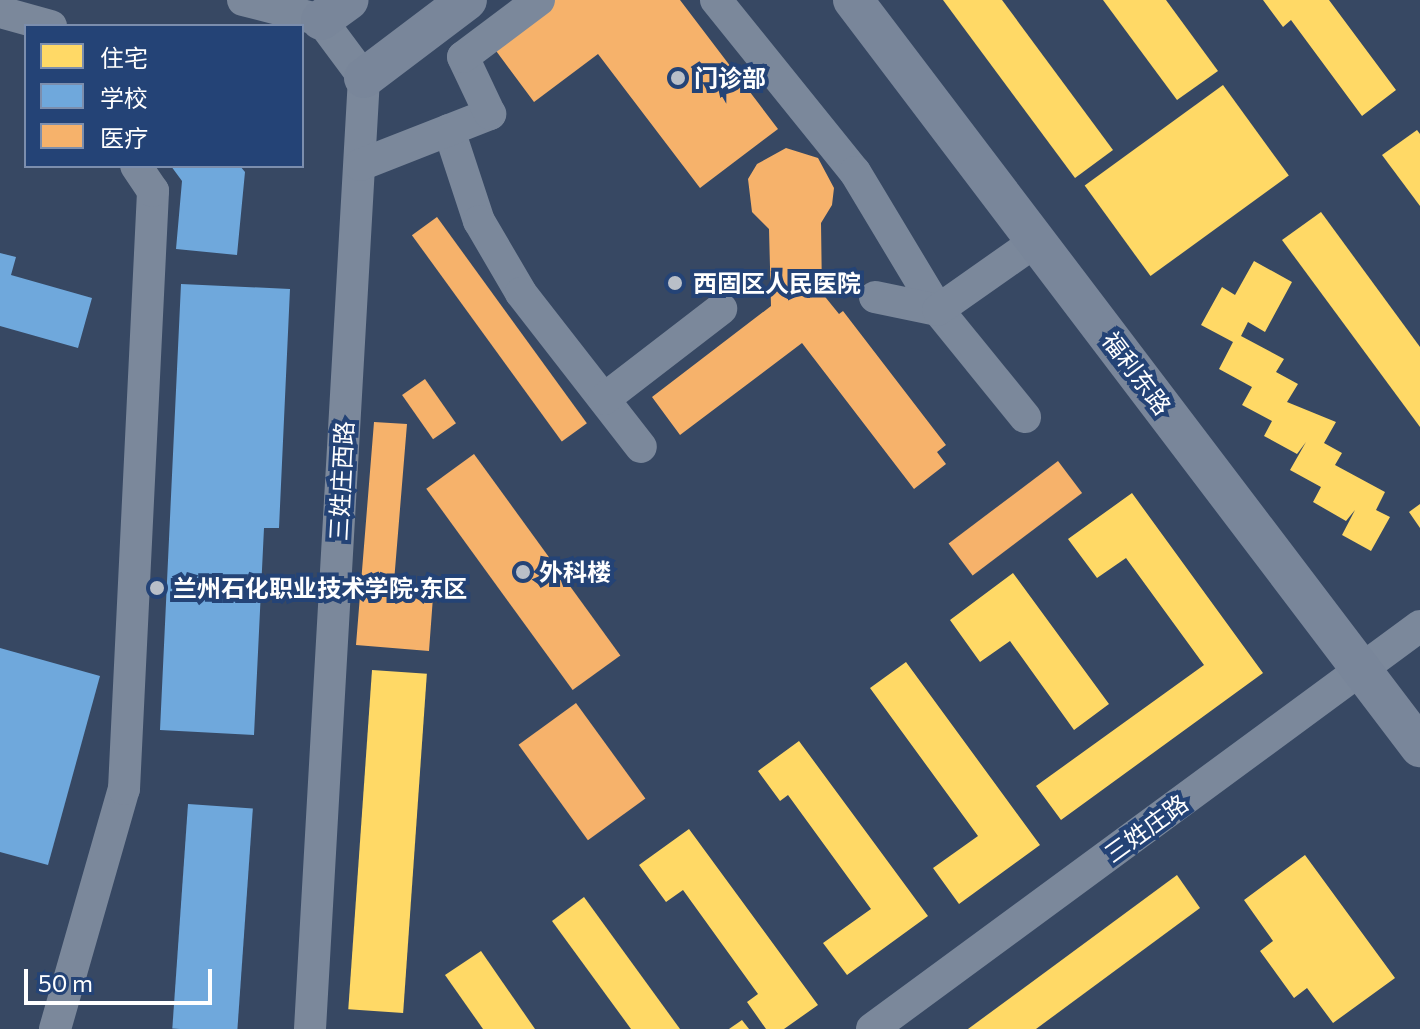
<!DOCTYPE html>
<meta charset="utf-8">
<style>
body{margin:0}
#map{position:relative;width:1420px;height:1029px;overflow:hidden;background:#374863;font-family:Commissioner,"Noto Sans SC",sans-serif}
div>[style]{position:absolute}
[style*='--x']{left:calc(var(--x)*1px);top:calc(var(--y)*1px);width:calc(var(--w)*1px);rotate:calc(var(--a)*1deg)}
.homes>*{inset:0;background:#ffd966;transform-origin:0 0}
.schools>*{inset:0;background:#6fa8dc;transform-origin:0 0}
.health>*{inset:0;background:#f6b26b;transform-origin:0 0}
.minor>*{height:32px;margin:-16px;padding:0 16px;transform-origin:16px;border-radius:16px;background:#7b889b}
.major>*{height:40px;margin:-20px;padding:0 20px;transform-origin:20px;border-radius:20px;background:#79869a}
.dots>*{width:22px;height:22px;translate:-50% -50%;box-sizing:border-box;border:4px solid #244376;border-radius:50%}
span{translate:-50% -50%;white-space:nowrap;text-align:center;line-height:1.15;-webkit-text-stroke:8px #244376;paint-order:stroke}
.poi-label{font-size:24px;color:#fff;font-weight:700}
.left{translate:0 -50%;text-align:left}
.street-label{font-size:24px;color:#fff}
.legend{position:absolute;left:24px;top:24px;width:280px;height:144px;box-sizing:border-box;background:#244376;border:2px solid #7c8ead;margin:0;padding:10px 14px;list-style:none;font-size:24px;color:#fff}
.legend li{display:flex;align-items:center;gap:16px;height:40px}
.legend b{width:40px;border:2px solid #7c8ead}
.scale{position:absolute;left:24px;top:969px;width:188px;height:36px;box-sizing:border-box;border:4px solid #fff;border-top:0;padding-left:10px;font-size:24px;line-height:28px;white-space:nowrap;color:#fff;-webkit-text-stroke:6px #244376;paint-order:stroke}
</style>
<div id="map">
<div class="homes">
<div style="clip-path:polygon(943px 0,1002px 0,1113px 150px,1075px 178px)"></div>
<div style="clip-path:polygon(1103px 0,1166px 0,1218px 71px,1177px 100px)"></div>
<div style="clip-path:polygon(1263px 0,1329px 0,1396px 90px,1362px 116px,1291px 20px,1283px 27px)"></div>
<div style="left:1223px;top:85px;width:112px;height:171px;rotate:54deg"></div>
<div style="clip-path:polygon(1417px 130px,1420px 134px,1420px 206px,1382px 155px)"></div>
<div style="clip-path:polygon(1321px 212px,1420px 347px,1420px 427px,1282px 240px)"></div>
<div style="clip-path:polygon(1254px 261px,1292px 282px,1265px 332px,1248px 322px,1241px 336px,1284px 359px,1276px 372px,1298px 384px,1287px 402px,1336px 422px,1324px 443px,1342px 453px,1335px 465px,1385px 492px,1376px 510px,1390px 517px,1371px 551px,1342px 535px,1355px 510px,1346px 521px,1313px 502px,1321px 487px,1290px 470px,1306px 442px,1297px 454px,1264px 436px,1272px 421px,1242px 405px,1252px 387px,1219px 369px,1233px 342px,1201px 325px,1222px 287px,1235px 295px)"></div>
<div style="clip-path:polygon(1132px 493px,1263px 673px,1061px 820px,1036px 786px,1204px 665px,1126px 558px,1097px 578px,1068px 539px)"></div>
<div style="clip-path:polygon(1420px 504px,1420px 528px,1409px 512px)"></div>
<div style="clip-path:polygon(1013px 573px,1109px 704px,1074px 730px,1010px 641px,980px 662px,950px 620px)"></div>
<div style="clip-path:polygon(906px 662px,1040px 845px,959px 904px,933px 868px,978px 836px,870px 688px)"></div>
<div style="left:372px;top:670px;width:55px;height:340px;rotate:4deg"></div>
<div style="clip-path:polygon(799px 741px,928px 916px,847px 975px,823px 943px,871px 909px,788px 795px,780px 801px,758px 771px)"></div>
<div style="clip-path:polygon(689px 829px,818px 1005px,784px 1029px,766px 1029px,747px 1002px,758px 994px,683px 890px,666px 902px,639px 865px)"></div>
<div style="clip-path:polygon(1305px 855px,1395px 978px,1333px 1023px,1307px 988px,1294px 998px,1260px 951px,1273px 941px,1244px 900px)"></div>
<div style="clip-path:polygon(1177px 875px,1200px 908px,1036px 1029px,968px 1029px)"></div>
<div style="clip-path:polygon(584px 897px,680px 1029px,631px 1029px,552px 921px)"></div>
<div style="clip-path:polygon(481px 951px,535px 1029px,483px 1029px,445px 975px)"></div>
<div style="clip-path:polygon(742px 1020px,749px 1029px,729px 1029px)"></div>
</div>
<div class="schools">
<div style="clip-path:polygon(171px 166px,240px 166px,245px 172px,237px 255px,176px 249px,182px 181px)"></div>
<div style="clip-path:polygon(0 253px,16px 257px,11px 275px,92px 298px,78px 348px,0 326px)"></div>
<div style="clip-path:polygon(181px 284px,290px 289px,279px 528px,264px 528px,254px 735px,160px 730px)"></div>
<div style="clip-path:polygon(0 648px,100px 676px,48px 865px,0 852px)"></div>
<div style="left:188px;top:804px;width:65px;height:225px;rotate:4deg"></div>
</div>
<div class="health">
<div style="clip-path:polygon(549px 0,680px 0,778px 129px,700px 188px,598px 54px,534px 102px,491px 44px)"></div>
<div style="clip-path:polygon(786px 148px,818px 158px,834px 188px,832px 205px,821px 223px,822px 293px,839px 314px,843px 311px,946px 445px,937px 452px,946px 464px,914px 489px,802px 343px,680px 435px,652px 397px,771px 306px,769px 229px,752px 212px,748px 179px,757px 164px)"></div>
<div style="left:437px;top:217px;width:255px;height:31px;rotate:54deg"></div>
<div style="left:425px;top:379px;width:54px;height:28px;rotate:55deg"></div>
<div style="clip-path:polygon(374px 422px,407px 424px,393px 594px,433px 597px,429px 651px,356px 645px)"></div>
<div style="left:474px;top:454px;width:249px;height:59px;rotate:54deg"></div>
<div style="left:1058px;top:461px;width:40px;height:137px;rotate:53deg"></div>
<div style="left:576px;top:703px;width:118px;height:71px;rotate:54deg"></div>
</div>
<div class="minor">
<div style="--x:243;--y:0;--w:81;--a:14.4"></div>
<div style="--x:321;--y:20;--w:72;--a:53.4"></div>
<div style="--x:364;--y:78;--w:953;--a:93.25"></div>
<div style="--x:716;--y:0;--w:221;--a:51.1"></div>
<div style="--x:855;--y:172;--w:161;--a:59"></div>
<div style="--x:938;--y:310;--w:138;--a:50.9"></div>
<div style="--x:0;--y:12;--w:53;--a:15.4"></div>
<div style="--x:449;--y:130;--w:96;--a:71.8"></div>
<div style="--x:479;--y:221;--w:83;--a:59.7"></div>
<div style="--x:521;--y:293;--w:195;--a:52.1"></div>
<div style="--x:360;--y:165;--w:140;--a:-21.4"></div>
<div style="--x:490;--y:114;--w:63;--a:-115.3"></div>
<div style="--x:463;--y:57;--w:95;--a:-36.9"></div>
<div style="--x:875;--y:297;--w:64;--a:11.7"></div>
<div style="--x:938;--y:310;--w:120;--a:-35.1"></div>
<div style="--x:604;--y:399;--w:148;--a:-37.6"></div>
<div style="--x:55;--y:1029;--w:250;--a:-74"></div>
<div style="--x:124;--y:789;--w:599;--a:-87.22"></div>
<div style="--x:153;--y:191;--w:30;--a:-124"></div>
<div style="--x:872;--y:1029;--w:680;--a:-36.33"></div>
</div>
<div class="major">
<div style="--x:853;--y:0;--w:938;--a:52.8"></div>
<div style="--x:321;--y:20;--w:34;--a:-36"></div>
<div style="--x:364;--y:78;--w:129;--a:-37.1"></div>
</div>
<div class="dots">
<div style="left:678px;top:78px;background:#b9bfc8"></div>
<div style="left:675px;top:283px;background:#b9bfc8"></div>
<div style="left:523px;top:572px;background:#b9bfc8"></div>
<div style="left:157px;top:588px;background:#b9bfc8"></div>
</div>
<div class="poi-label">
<span class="left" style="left:694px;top:78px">门诊部</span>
<span class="left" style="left:693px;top:283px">西固区人民医院</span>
<span class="left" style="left:539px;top:572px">外科楼</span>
<span class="left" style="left:173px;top:588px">兰州石化职业技术学院·东区</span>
</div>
<div class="street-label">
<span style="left:1137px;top:373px;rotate:53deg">福利东路</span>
<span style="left:341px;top:481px;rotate:-87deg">三姓庄西路</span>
<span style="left:1146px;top:828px;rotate:-36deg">三姓庄路</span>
</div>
<ul class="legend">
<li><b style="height:22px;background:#ffd966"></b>住宅</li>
<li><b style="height:22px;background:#6fa8dc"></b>学校</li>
<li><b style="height:22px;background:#f6b26b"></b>医疗</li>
</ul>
<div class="scale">50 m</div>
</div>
